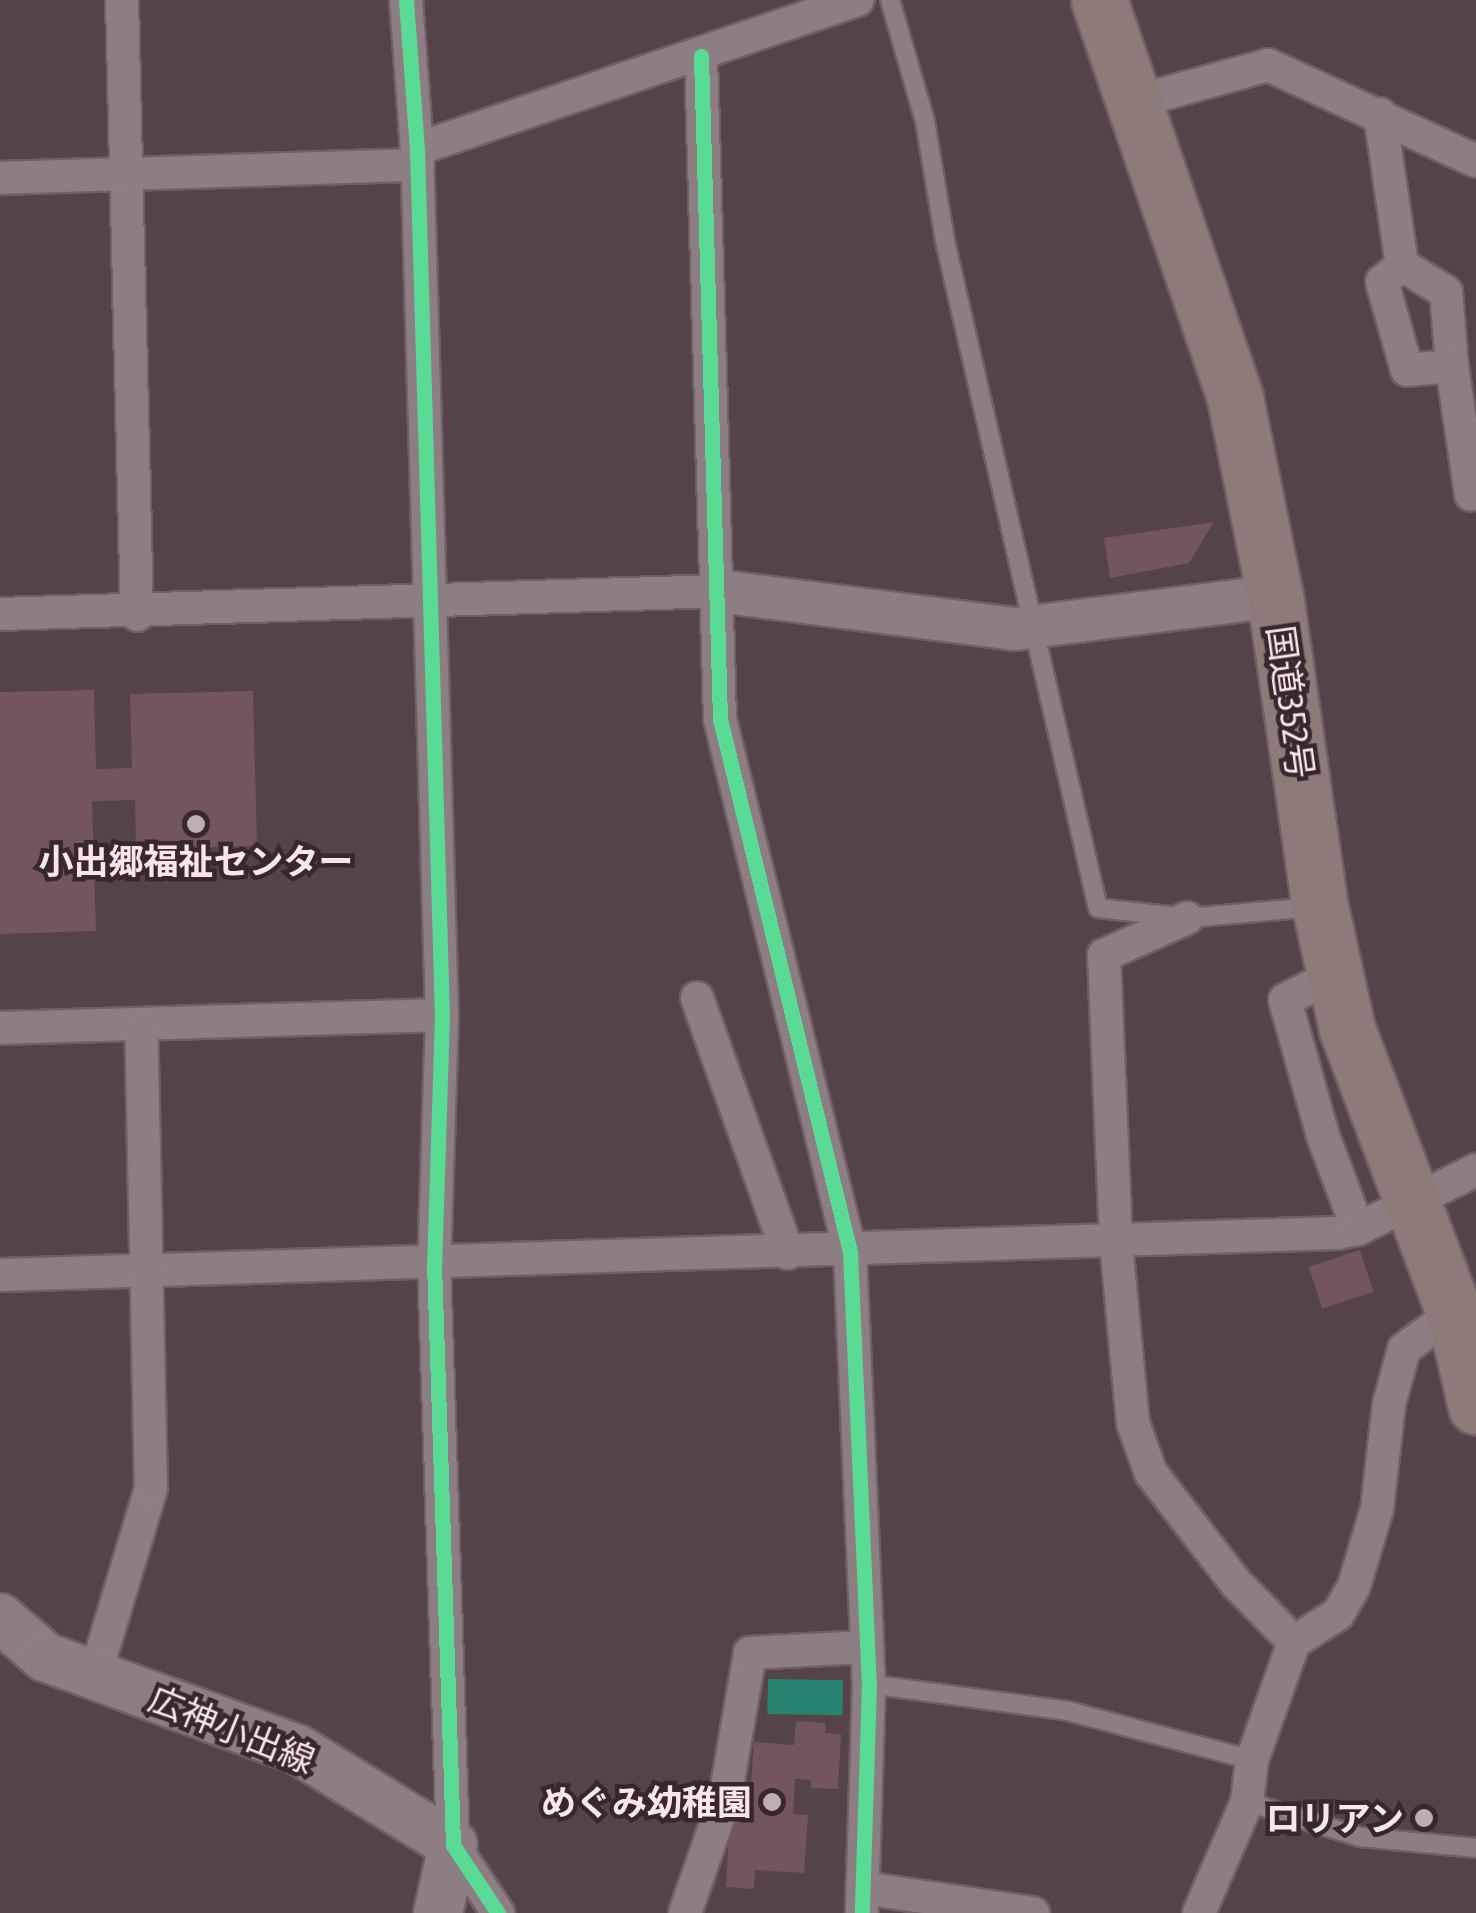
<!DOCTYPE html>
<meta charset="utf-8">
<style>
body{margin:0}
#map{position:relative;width:1476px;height:1913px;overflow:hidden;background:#544349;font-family:"Asap Condensed","Noto Sans JP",sans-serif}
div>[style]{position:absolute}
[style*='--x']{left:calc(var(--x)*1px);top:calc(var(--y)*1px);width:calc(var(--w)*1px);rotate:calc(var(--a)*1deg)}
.water>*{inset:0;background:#288270;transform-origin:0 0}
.building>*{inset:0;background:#725561;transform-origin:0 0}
.roads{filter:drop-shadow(2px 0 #706065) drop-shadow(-2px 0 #706065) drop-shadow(0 2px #706065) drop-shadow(0 -2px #706065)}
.service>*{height:18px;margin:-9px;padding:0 9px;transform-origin:9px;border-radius:9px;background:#8d7e84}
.minor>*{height:32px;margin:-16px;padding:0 16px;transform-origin:16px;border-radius:16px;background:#8d7e84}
.tertiary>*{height:42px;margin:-21px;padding:0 21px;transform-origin:21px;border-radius:21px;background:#8d7e84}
.secondary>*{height:48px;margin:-24px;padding:0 24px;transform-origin:24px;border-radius:24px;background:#8d7e84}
.trunk>*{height:55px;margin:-27.5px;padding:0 27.5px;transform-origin:27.5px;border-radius:27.5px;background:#8c7b78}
.cycleway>*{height:15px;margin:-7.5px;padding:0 7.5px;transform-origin:7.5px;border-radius:7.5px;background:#5adb95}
.dots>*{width:28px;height:28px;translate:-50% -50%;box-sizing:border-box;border:5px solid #37282d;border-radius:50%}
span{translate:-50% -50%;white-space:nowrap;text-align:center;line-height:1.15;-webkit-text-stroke:9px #37282d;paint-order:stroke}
.street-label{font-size:35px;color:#fae5ec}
.poi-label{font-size:35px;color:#fae5ec;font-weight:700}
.right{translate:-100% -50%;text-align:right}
</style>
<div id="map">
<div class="water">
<div style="left:768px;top:1679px;width:75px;height:35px;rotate:1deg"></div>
</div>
<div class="building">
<div style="clip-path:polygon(1214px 522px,1189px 563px,1110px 578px,1104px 538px)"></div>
<div style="clip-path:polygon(94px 690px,96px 769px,132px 768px,130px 694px,253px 691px,257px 846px,136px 849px,135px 800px,92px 801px,96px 931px,0 934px,0 692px)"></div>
<div style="left:1360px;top:1250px;width:44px;height:54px;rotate:72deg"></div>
<div style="clip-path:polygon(796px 1721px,825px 1723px,825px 1733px,841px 1734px,838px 1789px,811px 1788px,811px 1780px,795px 1779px,793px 1814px,808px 1815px,804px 1873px,755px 1870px,754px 1889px,726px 1887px,730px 1814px,749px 1815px,754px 1742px,794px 1745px)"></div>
</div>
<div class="roads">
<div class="service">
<div style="--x:890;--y:0;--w:126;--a:73.9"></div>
<div style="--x:925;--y:121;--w:122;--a:80.5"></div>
<div style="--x:945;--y:241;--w:684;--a:77.08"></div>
<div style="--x:1098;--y:908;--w:90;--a:6.4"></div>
<div style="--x:1187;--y:918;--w:128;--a:-4.9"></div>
<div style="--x:869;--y:1684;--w:201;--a:7.7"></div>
<div style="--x:1068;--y:1711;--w:190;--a:14.9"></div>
<div style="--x:1247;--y:1802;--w:118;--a:17.2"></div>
<div style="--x:1360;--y:1837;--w:117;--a:5.4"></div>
</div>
<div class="minor">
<div style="--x:122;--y:0;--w:615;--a:88.6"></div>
<div style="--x:406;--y:0;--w:149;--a:85.8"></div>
<div style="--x:417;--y:149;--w:866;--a:88.35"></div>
<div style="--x:442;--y:1015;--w:248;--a:91.8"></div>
<div style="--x:434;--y:1263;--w:582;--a:88.13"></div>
<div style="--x:453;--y:1845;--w:82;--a:56.5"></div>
<div style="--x:701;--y:56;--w:663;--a:88.36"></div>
<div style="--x:720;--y:719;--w:549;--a:76.29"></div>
<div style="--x:850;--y:1252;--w:432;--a:87.5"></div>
<div style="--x:869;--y:1684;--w:229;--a:91.8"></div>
<div style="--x:1134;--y:102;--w:139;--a:-15.4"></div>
<div style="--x:1268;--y:65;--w:229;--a:24.8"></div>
<div style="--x:1380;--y:114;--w:153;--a:81.7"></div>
<div style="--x:1402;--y:265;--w:26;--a:140"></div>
<div style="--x:1382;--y:282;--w:91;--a:74.1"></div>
<div style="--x:1407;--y:370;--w:45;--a:-5.1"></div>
<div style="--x:1452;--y:366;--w:74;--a:-94.6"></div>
<div style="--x:1446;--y:292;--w:52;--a:-148.5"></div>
<div style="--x:417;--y:149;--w:465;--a:-18.7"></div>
<div style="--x:0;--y:178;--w:418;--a:-1.8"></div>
<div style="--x:1452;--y:366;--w:130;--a:81.6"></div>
<div style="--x:0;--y:614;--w:718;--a:-1.83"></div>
<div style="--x:1187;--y:918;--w:91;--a:156"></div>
<div style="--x:1104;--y:955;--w:288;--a:87.6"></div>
<div style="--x:1116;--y:1243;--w:181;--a:84.6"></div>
<div style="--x:1133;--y:1423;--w:53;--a:70.2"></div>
<div style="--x:1151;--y:1473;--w:139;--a:52.3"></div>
<div style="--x:1236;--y:1583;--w:83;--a:45.5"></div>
<div style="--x:1336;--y:974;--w:57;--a:153"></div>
<div style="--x:1285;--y:1000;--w:141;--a:74.4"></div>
<div style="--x:1323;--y:1136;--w:99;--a:69.4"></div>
<div style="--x:697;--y:998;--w:271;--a:70.4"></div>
<div style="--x:0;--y:1028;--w:442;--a:-1.7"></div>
<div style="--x:0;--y:1275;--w:1338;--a:-1.8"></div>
<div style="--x:1337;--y:1233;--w:21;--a:-11"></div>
<div style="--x:1358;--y:1229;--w:132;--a:-26.6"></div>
<div style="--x:95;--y:1675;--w:195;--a:-73.3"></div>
<div style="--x:151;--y:1488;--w:462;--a:-91.2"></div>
<div style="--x:863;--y:1888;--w:172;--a:8.4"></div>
<div style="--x:685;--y:1913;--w:122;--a:-70.8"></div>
<div style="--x:725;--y:1798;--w:147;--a:-80.2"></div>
<div style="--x:750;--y:1653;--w:115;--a:-3"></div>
<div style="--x:1199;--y:1913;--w:121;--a:-66.6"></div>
<div style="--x:1247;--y:1802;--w:42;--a:-83.2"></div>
<div style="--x:1252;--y:1760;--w:125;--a:-70.4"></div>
<div style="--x:1294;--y:1642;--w:52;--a:-32.5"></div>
<div style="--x:1338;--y:1614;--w:32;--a:-60"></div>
<div style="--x:1354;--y:1586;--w:80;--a:-73.4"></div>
<div style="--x:1377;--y:1509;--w:106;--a:-83.5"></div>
<div style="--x:1389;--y:1404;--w:57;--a:-74.7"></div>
<div style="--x:1404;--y:1349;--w:62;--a:-36.5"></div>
</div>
<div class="tertiary">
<div style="--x:718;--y:591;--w:299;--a:7.3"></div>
<div style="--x:1015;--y:629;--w:262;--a:-7.2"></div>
</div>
<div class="secondary">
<div style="--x:0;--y:1618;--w:60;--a:40.9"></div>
<div style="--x:45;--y:1657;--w:268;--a:20.1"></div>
<div style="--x:297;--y:1749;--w:183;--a:31.6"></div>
<div style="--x:453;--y:1845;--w:70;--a:102.4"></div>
</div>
<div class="trunk">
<div style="--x:1099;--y:0;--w:421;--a:71.1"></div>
<div style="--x:1235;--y:398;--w:202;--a:78.6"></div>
<div style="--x:1275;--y:596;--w:314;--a:81.8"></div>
<div style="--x:1320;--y:907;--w:125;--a:77.5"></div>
<div style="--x:1347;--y:1029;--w:303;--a:69.3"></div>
<div style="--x:1454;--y:1312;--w:97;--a:76.8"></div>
</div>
</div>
<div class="cycleway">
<div style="--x:406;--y:0;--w:149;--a:85.8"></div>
<div style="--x:417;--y:149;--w:866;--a:88.35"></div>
<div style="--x:442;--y:1015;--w:248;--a:91.8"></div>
<div style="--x:434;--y:1263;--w:582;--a:88.13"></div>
<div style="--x:453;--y:1845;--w:82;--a:56.5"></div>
<div style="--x:701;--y:56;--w:663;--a:88.36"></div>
<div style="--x:720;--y:719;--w:549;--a:76.29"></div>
<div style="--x:850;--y:1252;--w:432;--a:87.5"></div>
<div style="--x:869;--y:1684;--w:229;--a:91.8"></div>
</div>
<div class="dots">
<div style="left:196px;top:824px;background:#c0acb3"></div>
<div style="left:772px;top:1802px;background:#c0acb3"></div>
<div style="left:1424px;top:1818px;background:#c0acb3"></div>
</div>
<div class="street-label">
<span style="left:1291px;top:702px;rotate:82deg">国道352号</span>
<span style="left:232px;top:1729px;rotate:22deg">広神小出線</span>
</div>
<div class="poi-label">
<span style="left:196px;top:861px">小出郷福祉センター</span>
<span class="right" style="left:752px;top:1802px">めぐみ幼稚園</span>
<span class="right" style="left:1404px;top:1818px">ロリアン</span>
</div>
</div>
